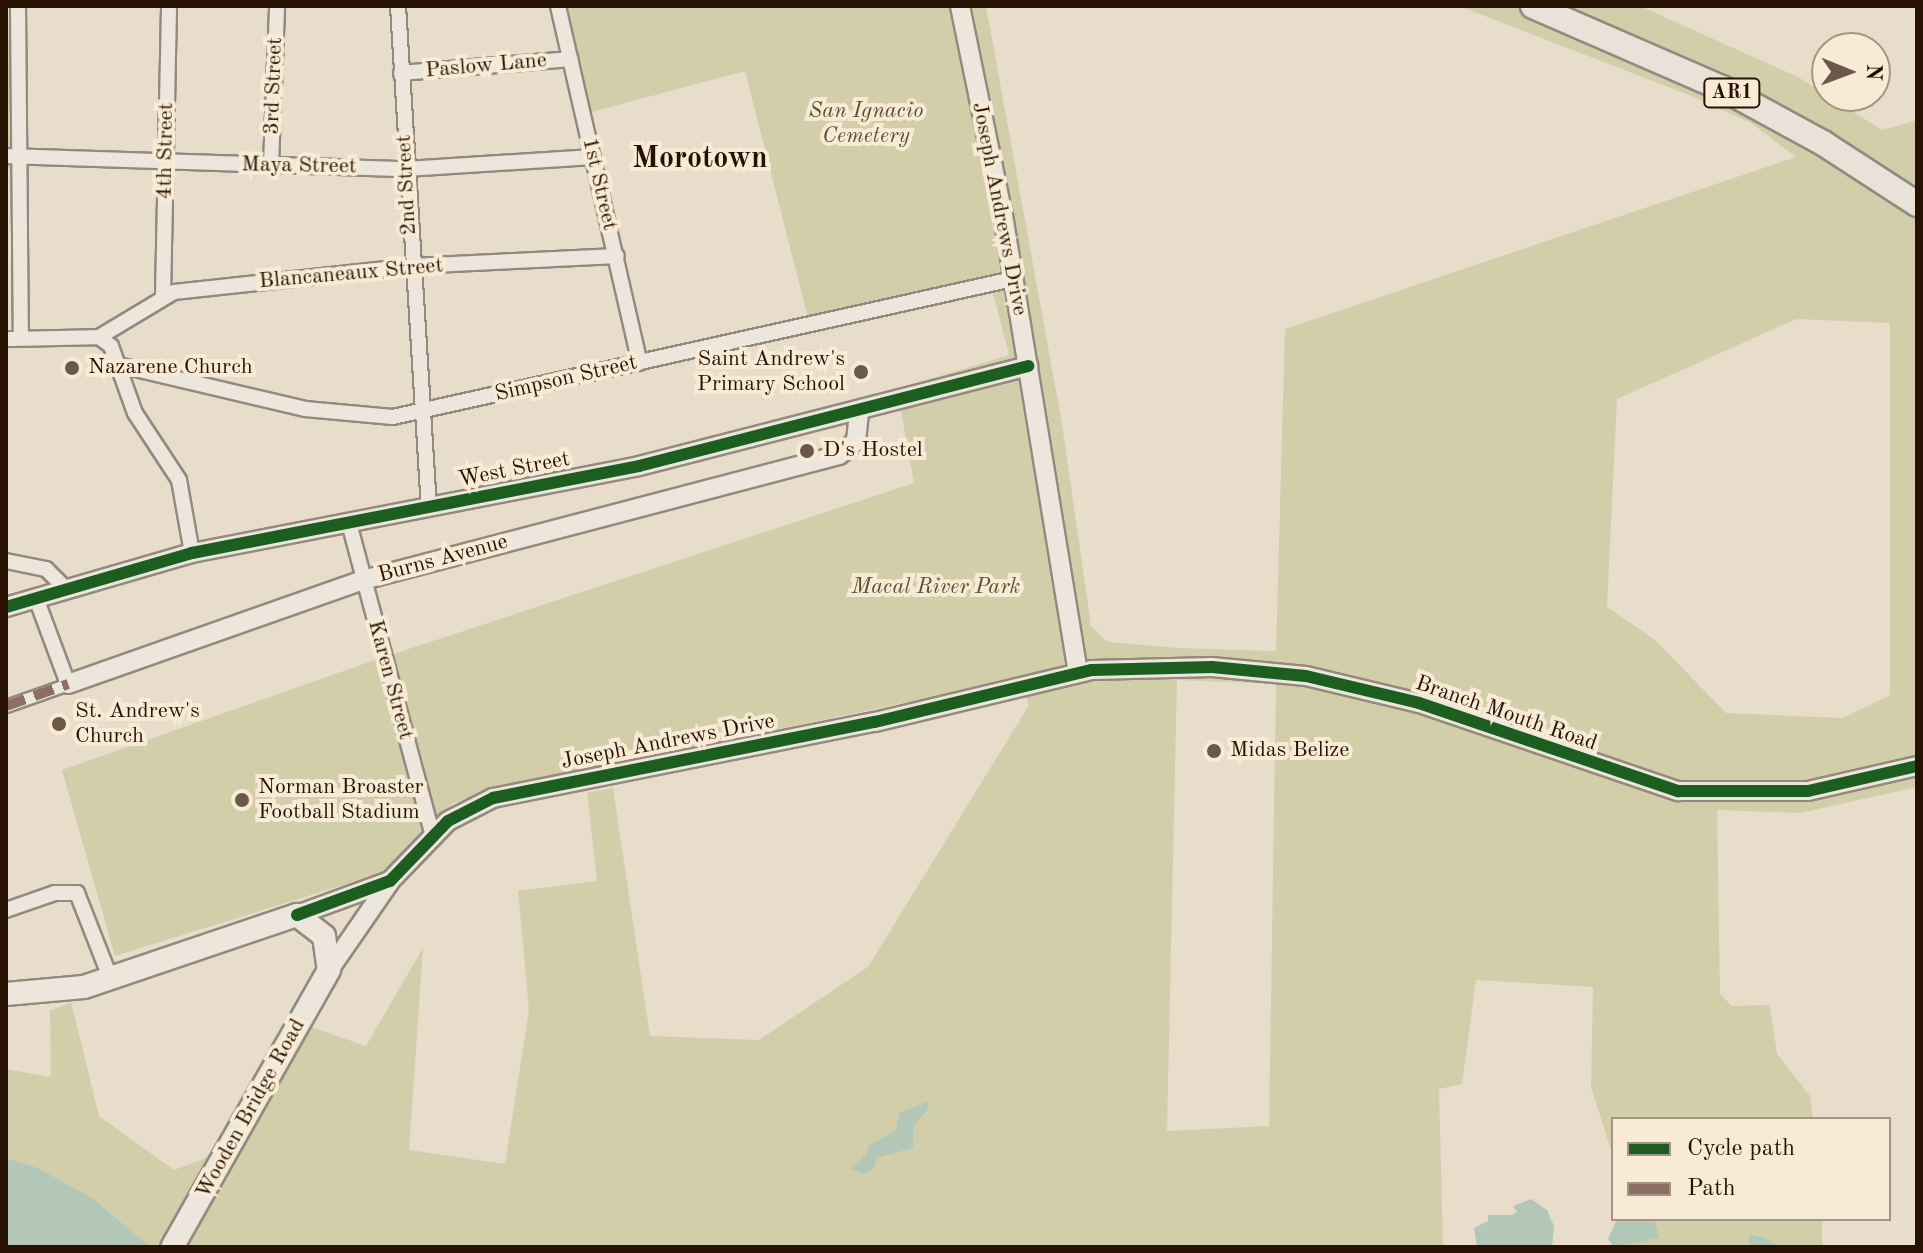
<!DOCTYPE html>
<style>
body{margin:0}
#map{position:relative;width:1923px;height:1253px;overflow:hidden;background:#e8ddcb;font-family:"Old Standard TT",serif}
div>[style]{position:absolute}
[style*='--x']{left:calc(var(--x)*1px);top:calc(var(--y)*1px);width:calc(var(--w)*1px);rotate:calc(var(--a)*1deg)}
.green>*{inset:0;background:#d2ceaa;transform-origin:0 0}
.water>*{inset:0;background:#b3c7b9}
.roads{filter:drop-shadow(2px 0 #938a7e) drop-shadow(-2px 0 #938a7e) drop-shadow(0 2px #938a7e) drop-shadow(0 -2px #938a7e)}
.pedestrian>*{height:11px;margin:-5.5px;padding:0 5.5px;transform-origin:5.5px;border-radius:5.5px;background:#ece6dd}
.minor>*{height:14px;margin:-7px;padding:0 7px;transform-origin:7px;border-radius:7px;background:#ece6dd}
.tertiary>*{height:18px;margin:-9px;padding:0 9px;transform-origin:9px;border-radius:9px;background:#ece6dd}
.secondary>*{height:22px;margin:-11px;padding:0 11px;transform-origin:11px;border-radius:11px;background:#ece6dd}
.trunk>*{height:24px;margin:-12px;padding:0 12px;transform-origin:12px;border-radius:12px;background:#e9e2d8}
.quiet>*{height:10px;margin-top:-5px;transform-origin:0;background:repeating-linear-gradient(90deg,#8d6e63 0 20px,transparent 0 30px)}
.cycleway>*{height:12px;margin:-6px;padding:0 6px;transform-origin:6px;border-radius:6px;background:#1b5e20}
.dots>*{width:22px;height:22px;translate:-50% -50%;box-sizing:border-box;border:4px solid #f8ebd5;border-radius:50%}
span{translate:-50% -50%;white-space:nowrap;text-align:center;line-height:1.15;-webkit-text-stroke:8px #f8ebd5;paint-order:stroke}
.shield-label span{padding:2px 6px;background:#f8ebd5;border:2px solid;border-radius:6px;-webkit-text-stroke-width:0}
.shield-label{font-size:20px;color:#271103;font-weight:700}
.street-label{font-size:22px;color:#271103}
.park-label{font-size:22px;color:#5d4f34;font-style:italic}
.poi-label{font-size:22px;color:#271103}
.right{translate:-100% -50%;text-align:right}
.left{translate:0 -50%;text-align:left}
.district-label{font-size:30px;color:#271103;font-weight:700}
.frame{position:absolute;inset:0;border:8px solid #271103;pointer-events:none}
.legend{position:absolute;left:1611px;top:1117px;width:280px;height:104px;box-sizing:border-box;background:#f8ebd5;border:2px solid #a49481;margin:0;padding:10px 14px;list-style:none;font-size:24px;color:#271103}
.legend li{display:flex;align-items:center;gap:16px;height:40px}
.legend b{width:40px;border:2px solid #a49481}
.north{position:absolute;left:1811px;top:32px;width:80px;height:80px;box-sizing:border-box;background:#f8ebd5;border:2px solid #a49481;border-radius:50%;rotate:91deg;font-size:22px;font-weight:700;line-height:32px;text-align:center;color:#271103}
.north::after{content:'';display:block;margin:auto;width:28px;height:36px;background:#6b5849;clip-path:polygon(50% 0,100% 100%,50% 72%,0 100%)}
</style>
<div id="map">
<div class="green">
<div style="clip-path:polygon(8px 6px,11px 149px,10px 169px,6px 169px)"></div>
<div style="clip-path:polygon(evenodd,566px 6px,986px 6px,1062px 424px,1091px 626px,1108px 642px,1179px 648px,1276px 651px,1285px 329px,1796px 157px,1751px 123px,1694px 97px,1459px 6px,1640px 6px,1798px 77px,1882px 130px,1917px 120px,1917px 787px,1800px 813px,1717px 810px,1720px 994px,1732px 1006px,1770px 1005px,1777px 1054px,1810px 1096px,1813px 1119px,1613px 1119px,1613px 1156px,1591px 1087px,1593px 987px,1476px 980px,1462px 1084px,1439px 1089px,1443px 1247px,151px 1247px,91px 1197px,38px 1168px,6px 1158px,6px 1069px,51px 1077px,50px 1011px,71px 1002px,99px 1116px,174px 1170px,211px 1156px,288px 1019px,366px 1046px,423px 948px,409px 1150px,505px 1164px,529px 1010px,518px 891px,597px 881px,587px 793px,613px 788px,650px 1036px,759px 1040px,868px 967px,1029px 705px,1020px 679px,515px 783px,453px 803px,385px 872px,115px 956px,62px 770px,372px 661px,914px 483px,897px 389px,1009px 355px,993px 293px,811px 330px,745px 71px,588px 113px,566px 6px,1796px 319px,1890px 323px,1890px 695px,1843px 718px,1726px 713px,1655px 640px,1607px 607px,1617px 399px,1796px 319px,566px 6px,1177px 680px,1276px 684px,1269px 1126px,1167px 1131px,1177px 680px)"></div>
<div style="left:1617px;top:1219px;width:205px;height:29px"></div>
</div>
<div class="water">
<div style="clip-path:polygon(927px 1102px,929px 1108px,913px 1127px,913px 1148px,877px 1158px,873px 1170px,862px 1174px,851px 1168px,867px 1154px,868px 1146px,896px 1130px,900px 1112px)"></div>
<div style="clip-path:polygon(6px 1158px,38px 1168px,91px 1197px,151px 1247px,6px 1247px)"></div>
<div style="clip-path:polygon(1531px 1199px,1547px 1210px,1554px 1226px,1552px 1247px,1477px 1247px,1474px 1228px,1488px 1221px,1488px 1215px,1512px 1215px,1517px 1212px,1513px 1206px)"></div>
<div style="clip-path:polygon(1617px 1219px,1655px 1222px,1659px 1238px,1614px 1247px,1608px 1239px)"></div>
<div style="clip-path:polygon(1749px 1234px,1764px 1238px,1781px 1247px,1749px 1247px)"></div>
</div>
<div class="roads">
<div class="pedestrian">
<div style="--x:6;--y:706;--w:66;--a:-19.5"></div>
</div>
<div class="minor">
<div style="--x:18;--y:6;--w:331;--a:89.5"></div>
<div style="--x:398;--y:6;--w:503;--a:86.47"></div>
<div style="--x:558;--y:6;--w:366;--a:77.1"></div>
<div style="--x:401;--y:73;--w:170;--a:-4.7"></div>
<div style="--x:6;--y:156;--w:400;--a:1.9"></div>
<div style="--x:406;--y:169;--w:187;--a:-3.7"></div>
<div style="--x:271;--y:165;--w:159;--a:-87.8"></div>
<div style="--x:163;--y:295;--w:289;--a:-88.8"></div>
<div style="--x:99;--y:337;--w:87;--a:-31"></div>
<div style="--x:174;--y:292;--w:239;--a:-6.2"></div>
<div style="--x:412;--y:266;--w:205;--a:-2.8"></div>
<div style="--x:99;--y:337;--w:15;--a:37"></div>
<div style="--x:111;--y:346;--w:71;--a:70.3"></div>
<div style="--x:135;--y:413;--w:80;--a:56.7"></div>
<div style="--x:179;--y:480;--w:74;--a:79.9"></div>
<div style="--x:6;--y:339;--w:93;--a:-1.2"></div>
<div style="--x:118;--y:365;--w:192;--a:13.2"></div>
<div style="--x:305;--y:409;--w:88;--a:5.2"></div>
<div style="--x:393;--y:417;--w:635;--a:-12.55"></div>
<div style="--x:349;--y:523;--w:324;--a:75"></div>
<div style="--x:6;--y:561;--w:41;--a:11.3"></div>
<div style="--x:46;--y:569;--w:28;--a:45"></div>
<div style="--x:36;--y:598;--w:92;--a:69.6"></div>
<div style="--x:6;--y:910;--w:52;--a:-19.1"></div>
<div style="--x:55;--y:893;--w:22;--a:0"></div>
<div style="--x:77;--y:893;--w:90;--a:68.6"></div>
</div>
<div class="tertiary">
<div style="--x:960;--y:6;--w:213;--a:78.4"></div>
<div style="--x:1003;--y:215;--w:464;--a:80.7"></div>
<div style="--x:6;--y:607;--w:194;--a:-16.2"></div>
<div style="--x:192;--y:553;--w:455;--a:-11"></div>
<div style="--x:639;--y:466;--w:402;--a:-14.4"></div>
<div style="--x:68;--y:684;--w:313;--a:-19.4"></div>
<div style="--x:363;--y:580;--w:492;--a:-14.7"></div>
<div style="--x:839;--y:455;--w:22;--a:-39"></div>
<div style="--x:856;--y:441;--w:28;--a:-84"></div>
<div style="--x:297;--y:915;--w:99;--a:-20.1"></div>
<div style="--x:390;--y:881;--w:83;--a:-46"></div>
<div style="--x:448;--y:821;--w:51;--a:-27.1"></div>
<div style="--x:493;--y:798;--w:389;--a:-11.3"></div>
<div style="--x:875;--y:722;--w:223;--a:-13.5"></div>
<div style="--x:1092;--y:670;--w:120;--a:-1.4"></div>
<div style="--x:1212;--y:667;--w:94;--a:5.5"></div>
<div style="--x:1306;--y:676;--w:116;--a:13.4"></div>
<div style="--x:1419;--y:703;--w:274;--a:18.8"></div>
<div style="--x:1678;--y:791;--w:130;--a:0"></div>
<div style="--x:1808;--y:791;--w:112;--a:-12.9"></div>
<div style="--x:329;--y:970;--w:106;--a:-55.4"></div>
</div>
<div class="secondary">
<div style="--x:6;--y:994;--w:78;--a:-5.1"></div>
<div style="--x:84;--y:987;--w:225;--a:-18.7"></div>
<div style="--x:297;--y:915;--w:34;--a:38"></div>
<div style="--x:324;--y:936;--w:34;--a:82"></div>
<div style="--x:329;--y:970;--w:318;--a:119.5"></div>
</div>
<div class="trunk">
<div style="--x:1533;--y:6;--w:206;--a:23.5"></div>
<div style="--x:1722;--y:88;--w:115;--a:28.6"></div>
<div style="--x:1823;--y:143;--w:112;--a:33"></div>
</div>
</div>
<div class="quiet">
<div style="--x:6;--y:706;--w:66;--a:-19.5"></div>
</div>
<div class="cycleway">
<div style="--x:6;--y:607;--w:194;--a:-16.2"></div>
<div style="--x:192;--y:553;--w:455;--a:-11"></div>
<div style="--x:639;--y:466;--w:402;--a:-14.4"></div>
<div style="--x:297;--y:915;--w:99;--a:-20.1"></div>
<div style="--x:390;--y:881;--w:83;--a:-46"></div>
<div style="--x:448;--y:821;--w:51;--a:-27.1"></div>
<div style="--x:493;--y:798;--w:389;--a:-11.3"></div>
<div style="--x:875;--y:722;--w:223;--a:-13.5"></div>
<div style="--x:1092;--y:670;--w:120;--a:-1.4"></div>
<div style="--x:1212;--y:667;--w:94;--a:5.5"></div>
<div style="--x:1306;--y:676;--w:116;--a:13.4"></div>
<div style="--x:1419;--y:703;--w:274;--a:18.8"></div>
<div style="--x:1678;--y:791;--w:130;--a:0"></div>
<div style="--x:1808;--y:791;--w:112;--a:-12.9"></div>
</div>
<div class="dots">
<div style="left:72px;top:368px;background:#6b5849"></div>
<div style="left:861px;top:372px;background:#6b5849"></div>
<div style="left:807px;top:451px;background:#6b5849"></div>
<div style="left:59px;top:724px;background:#6b5849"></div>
<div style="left:1214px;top:751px;background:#6b5849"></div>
<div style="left:242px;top:800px;background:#6b5849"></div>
</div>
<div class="shield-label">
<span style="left:1732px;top:93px">AR1</span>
</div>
<div class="street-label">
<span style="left:486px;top:66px;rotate:-5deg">Paslow Lane</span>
<span style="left:274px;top:86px;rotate:-88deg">3rd Street</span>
<span style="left:166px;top:151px;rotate:-89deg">4th Street</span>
<span style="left:299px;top:166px;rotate:1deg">Maya Street</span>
<span style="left:599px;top:184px;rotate:77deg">1st Street</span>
<span style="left:407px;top:185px;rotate:-93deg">2nd Street</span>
<span style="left:999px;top:209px;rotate:79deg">Joseph Andrews Drive</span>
<span style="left:351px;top:274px;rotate:-5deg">Blancaneaux Street</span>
<span style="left:566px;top:379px;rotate:-13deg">Simpson Street</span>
<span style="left:514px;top:470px;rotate:-11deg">West Street</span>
<span style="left:443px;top:559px;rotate:-15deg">Burns Avenue</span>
<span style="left:390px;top:680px;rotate:75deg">Karen Street</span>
<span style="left:1506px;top:714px;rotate:19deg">Branch Mouth Road</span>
<span style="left:668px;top:742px;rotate:-11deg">Joseph Andrews Drive</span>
<span style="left:251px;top:1109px;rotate:-61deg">Wooden Bridge Road</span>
</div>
<div class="park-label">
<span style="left:866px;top:124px">San Ignacio<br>Cemetery</span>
<span style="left:936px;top:588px">Macal River Park</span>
</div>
<div class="poi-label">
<span class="right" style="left:845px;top:372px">Saint Andrew's<br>Primary School</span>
<span class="left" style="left:88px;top:368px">Nazarene Church</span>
<span class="left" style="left:823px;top:451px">D's Hostel</span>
<span class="left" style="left:75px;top:724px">St. Andrew's<br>Church</span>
<span class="left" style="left:1230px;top:751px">Midas Belize</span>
<span class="left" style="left:258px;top:800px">Norman Broaster<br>Football Stadium</span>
</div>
<div class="district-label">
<span style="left:700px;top:159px">Morotown</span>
</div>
<div class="frame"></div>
<ul class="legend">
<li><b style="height:10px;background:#1b5e20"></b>Cycle path</li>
<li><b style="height:10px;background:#8d6e63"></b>Path</li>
</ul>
<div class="north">N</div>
</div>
